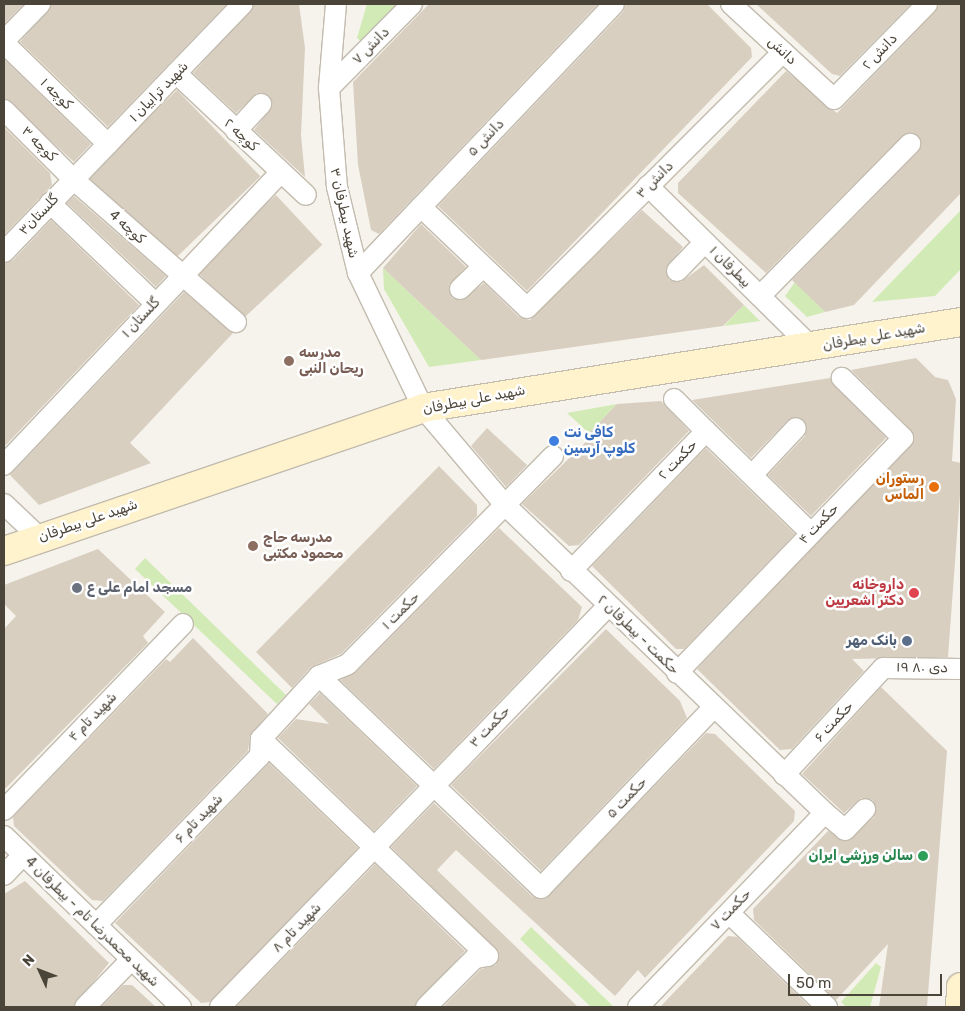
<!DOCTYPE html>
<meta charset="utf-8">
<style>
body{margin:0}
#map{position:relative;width:965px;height:1011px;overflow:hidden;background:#f6f3ec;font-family:Rubik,Vazirmatn,sans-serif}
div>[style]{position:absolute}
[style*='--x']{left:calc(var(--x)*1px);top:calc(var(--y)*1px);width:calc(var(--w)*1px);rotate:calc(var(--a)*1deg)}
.green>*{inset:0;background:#d2eab5}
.building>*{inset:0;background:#d8cfc1;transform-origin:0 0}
.roads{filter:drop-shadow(1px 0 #c2bbae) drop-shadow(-1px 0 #c2bbae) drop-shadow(0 1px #c2bbae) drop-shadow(0 -1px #c2bbae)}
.street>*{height:20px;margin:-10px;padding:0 10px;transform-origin:10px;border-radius:10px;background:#fff}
.secondary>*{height:28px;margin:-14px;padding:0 14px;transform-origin:14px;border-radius:14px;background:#fff3cd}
.dots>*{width:14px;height:14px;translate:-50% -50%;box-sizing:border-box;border:2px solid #fff;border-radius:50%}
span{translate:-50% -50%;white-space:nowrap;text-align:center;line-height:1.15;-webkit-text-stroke:5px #fff;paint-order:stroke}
.street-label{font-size:14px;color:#4b4439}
.education-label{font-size:14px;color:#785e54;font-weight:700}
.left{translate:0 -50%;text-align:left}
.shop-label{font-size:14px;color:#366cbe;font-weight:700}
.food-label{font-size:14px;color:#c56008;font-weight:700}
.right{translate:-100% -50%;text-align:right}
.health-label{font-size:14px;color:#be3a42;font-weight:700}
.worship-label{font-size:14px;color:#5b616d;font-weight:700}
.service-label{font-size:14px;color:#4e5e75;font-weight:700}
.leisure-label{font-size:14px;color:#27864d;font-weight:700}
.frame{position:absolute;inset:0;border:5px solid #4b4439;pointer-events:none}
.north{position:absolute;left:15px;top:946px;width:50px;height:50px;-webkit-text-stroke:4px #fff;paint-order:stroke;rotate:313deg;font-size:14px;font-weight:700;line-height:20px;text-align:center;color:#4b4439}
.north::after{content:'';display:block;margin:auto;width:18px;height:22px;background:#4b4439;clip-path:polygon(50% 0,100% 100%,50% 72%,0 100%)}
.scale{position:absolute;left:788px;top:974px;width:154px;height:22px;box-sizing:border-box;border:2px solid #4b4439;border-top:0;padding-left:6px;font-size:15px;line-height:18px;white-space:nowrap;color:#4b4439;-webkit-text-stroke:4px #fff;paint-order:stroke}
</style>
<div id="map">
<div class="green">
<div style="clip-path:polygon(367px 4px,403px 4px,364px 44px,357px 38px)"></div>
<div style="clip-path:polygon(961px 210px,961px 269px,935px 296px,872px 302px)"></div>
<div style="clip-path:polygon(383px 268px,481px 360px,429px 367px,384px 289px)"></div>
<div style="clip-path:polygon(795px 282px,825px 312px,807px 317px,785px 296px)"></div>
<div style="clip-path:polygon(744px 305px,760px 321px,724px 326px)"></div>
<div style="clip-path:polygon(617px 404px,589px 433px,567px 413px)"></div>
<div style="clip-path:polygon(145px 558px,286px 695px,277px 704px,135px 569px)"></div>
<div style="clip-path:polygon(531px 927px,614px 1007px,591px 1007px,520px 939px)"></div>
<div style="clip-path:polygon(876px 963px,881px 967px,870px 1007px,846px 1007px,841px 1002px)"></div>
</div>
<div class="building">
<div style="clip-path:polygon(4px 4px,24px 4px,4px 24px)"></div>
<div style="clip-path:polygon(52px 4px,227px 4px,108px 127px,20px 42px)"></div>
<div style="clip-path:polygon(255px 4px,299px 4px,305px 48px,301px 135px,305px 177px,254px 130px,272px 107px,269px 96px,257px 93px,236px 113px,193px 73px)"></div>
<div style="clip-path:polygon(429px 4px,598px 4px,379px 234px,371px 230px,358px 165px,353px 82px)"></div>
<div style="clip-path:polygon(626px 4px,707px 4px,751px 48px,752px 57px,527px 291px,438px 206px,623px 12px)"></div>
<div style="clip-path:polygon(756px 4px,911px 4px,840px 76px,832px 74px)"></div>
<div style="clip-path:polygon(939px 4px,961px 4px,961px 193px,854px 305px,825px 312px,792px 280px,918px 152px,918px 135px,902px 136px,766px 273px,678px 193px,678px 183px,786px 71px,837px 113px,935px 12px)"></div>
<div style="clip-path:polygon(4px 59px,91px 144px,74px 162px,4px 98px)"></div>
<div style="left:177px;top:90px;width:120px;height:124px;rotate:46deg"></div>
<div style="clip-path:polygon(4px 127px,50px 173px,52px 185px,4px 235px)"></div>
<div style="left:276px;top:195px;width:68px;height:110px;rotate:47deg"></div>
<div style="clip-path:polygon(74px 196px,166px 276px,156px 287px,67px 203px)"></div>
<div style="clip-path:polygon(642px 210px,683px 247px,666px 268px,669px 280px,681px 282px,704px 265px,744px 305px,723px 326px,481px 360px,383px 268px,421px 224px,466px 267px,449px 285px,452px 298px,463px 300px,484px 283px,519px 317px,530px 320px)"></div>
<div style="clip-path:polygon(51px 220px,139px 305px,4px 447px,4px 264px,13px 260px)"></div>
<div style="clip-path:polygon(184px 292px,233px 333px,130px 443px,151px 463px,39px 505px,10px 475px)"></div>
<div style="clip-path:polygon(916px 358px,935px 377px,948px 380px,956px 399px,952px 461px,961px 463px,961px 481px,948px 657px,852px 659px,864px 671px,792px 749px,780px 750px,697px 669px,914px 441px,911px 430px,851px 370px)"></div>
<div style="clip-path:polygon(830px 378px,886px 438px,811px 516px,768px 475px,805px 436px,804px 420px,788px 420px,751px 458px,692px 400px)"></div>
<div style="clip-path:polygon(661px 401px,689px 431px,579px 545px,569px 546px,522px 504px,592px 436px,589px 433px,617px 404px)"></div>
<div style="clip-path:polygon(487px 428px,527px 465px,506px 487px,471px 446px)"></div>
<div style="clip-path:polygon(706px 448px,795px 534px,684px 649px,676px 649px,592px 566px)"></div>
<div style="clip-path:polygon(439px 466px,477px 505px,477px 516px,341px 654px,311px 667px,292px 688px,256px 652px)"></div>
<div style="clip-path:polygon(499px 528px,582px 607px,578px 620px,434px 769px,340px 680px,356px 672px)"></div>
<div style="clip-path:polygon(98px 549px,165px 612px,143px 636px,148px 643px,4px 790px,4px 629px,16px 616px,4px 604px,4px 585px)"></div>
<div style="clip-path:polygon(606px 629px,680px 701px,687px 718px,541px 871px,451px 785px)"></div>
<div style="clip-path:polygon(193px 638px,268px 714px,250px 736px,248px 751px,103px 901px,92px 900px,14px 826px,13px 817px,166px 659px,170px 662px)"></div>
<div style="clip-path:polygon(881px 687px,947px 751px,927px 1007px,879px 1007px,888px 944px,836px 1000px,754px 920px,753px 909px,828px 831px,848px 841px,874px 817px,873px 800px,861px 798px,844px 813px,802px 774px)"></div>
<div style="clip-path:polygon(320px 693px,417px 786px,374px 831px,278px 738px,296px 719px,329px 724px,309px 704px)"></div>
<div style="clip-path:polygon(706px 733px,715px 734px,795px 811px,794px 821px,645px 978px,638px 970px,615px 996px,456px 850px,437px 870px,578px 1007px,443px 1007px,481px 969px,496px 965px,499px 952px,391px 847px,434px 803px,533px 897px,545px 899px)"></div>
<div style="clip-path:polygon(269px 763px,358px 848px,210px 1002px,201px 1003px,115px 923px)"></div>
<div style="clip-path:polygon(375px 864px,465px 951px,414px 1007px,236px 1007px)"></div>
<div style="clip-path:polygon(25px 881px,109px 963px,73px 1007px,4px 1007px,4px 894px)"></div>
<div style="clip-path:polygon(728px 936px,737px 937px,810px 1007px,660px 1007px)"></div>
<div style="clip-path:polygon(123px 985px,132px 985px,156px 1007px,101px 1007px)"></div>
</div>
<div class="roads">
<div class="street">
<div style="--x:336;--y:4;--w:84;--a:94.8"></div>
<div style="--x:329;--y:88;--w:99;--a:85.4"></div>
<div style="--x:337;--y:187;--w:89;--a:76.3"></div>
<div style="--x:358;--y:273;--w:150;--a:64.3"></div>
<div style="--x:423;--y:408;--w:127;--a:49.8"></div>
<div style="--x:505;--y:505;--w:444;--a:43.9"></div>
<div style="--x:825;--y:813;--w:26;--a:40"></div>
<div style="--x:845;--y:830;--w:29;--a:-46"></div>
<div style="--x:731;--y:4;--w:140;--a:42.7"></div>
<div style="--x:834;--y:99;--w:133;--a:-45.6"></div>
<div style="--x:4;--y:41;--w:52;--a:-45.8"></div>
<div style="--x:4;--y:43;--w:145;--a:44.2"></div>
<div style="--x:176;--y:73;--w:178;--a:43.2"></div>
<div style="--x:329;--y:88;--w:118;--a:-45.3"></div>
<div style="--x:4;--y:110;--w:98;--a:45"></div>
<div style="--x:73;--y:179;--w:217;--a:41.3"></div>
<div style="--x:236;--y:131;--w:37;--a:-47"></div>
<div style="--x:648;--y:186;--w:231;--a:44.6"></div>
<div style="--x:50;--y:203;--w:145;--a:43.6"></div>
<div style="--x:421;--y:207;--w:146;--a:43.6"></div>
<div style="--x:527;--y:308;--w:362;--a:-45"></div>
<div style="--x:4;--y:252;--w:344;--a:-46.1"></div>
<div style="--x:677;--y:271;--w:40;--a:-46"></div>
<div style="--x:358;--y:273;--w:371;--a:-46.4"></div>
<div style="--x:460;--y:289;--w:32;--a:-44"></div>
<div style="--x:760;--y:296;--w:214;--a:-45.4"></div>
<div style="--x:674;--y:399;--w:45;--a:45"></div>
<div style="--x:4;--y:465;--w:403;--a:-46.6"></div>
<div style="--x:752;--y:475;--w:64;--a:-46.9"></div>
<div style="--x:4;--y:504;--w:50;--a:43.4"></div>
<div style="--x:571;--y:571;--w:194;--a:-46"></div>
<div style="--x:706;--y:431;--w:145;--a:44.2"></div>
<div style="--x:677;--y:673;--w:326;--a:-46.1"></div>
<div style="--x:903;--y:438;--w:86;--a:-135.5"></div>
<div style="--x:319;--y:676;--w:307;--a:43.7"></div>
<div style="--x:541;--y:888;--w:249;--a:-46.3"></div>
<div style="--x:261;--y:739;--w:314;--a:43.7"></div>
<div style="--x:784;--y:775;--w:146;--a:-47.2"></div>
<div style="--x:883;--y:668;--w:78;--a:0.7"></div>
<div style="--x:4;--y:810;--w:258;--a:-46.1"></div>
<div style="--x:4;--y:836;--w:246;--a:44"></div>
<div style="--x:4;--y:875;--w:28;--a:-46"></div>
<div style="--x:729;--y:913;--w:136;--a:43.8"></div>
<div style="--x:96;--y:925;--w:235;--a:-45.9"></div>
<div style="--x:260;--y:756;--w:17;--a:-87"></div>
<div style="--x:261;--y:739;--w:86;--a:-47.4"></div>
<div style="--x:319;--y:676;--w:31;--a:-22"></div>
<div style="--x:348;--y:664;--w:292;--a:-45.4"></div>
<div style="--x:85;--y:1007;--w:66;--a:-45.6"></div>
<div style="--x:220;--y:1007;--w:558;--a:-45.94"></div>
<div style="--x:426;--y:1007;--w:69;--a:-45"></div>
<div style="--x:475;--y:958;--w:13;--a:-9"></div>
<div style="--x:638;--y:1007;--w:269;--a:-46.1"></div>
</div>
<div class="secondary">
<div style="--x:4;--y:551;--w:443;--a:-18.8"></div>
<div style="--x:423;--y:408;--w:545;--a:-9.08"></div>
<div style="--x:960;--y:1007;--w:20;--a:-87"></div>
</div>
</div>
<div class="dots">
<div style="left:289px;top:361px;background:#8d6e63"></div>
<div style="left:554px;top:441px;background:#3f7fe0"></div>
<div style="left:934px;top:487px;background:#e8710a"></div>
<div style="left:253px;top:546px;background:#8d6e63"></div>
<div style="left:77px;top:588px;background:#6b7280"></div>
<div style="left:914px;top:593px;background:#e0444e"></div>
<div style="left:907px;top:641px;background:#5c6f8a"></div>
<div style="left:923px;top:856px;background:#2e9e5b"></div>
</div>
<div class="street-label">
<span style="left:371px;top:46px;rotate:-45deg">دانش ۷</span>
<span style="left:782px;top:51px;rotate:43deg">دانش</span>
<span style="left:880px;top:52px;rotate:-46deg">۲ دانش</span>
<span style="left:159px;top:92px;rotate:-46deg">شهید ترابیان ۱</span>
<span style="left:56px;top:94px;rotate:44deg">کوچه ۱</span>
<span style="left:241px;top:135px;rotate:43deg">کوچه ۲</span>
<span style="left:486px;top:138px;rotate:-46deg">دانش ۵</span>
<span style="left:39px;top:144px;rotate:45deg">کوچه ۳</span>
<span style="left:655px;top:180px;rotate:-45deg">دانش ۳</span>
<span style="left:344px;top:213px;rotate:78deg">شهید بیطرفان ۳</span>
<span style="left:39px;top:215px;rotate:-46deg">گلستان۳</span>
<span style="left:127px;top:227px;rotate:42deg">کوچه 4</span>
<span style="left:730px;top:267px;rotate:45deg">بیطرفان ۱</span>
<span style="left:141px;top:318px;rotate:-47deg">گلستان ۱</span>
<span style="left:874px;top:337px;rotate:-10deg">شهید علی بیطرفان</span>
<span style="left:474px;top:400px;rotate:-11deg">شهید علی بیطرفان</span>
<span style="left:678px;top:460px;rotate:-46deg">حکمت ۲</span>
<span style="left:88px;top:521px;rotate:-19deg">شهید علی بیطرفان</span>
<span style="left:819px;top:524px;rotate:-46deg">حکمت ۴</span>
<span style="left:401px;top:611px;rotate:-45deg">حکمت ۱</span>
<span style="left:638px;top:635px;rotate:44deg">حکمت - بیطرفان ۲</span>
<span style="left:922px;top:668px;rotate:1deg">۱۹ دی ۸۰</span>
<span style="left:93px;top:717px;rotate:-46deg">شهید تام ۴</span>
<span style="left:834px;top:722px;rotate:-47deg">حکمت ۶</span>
<span style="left:490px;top:727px;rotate:-46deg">حکمت ۳</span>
<span style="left:627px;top:798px;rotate:-46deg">حکمت ۵</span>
<span style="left:199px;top:819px;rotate:-46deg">شهید تام ۶</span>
<span style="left:731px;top:910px;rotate:-46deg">حکمت ۷</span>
<span style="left:92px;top:922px;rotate:44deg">شهید محمدرضا تام - بیطرفان 4</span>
<span style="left:297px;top:928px;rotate:-46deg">شهید تام ۸</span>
</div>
<div class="education-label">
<span class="left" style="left:299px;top:361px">مدرسه<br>ریحان النبی</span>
<span class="left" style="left:263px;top:546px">مدرسه حاج<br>محمود مکتبی</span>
</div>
<div class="shop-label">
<span class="left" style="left:564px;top:441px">کافی نت<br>کلوپ آرسین</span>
</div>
<div class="food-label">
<span class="right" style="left:924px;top:487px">رستوران<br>الماس</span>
</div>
<div class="health-label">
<span class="right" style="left:904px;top:593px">داروخانه<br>دکتر اشعریین</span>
</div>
<div class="worship-label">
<span class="left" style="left:87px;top:588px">مسجد امام علی ع</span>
</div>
<div class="service-label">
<span class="right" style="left:897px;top:641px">بانک مهر</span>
</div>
<div class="leisure-label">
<span class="right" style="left:913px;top:856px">سالن ورزشی ایران</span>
</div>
<div class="frame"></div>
<div class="north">N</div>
<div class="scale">50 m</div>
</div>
